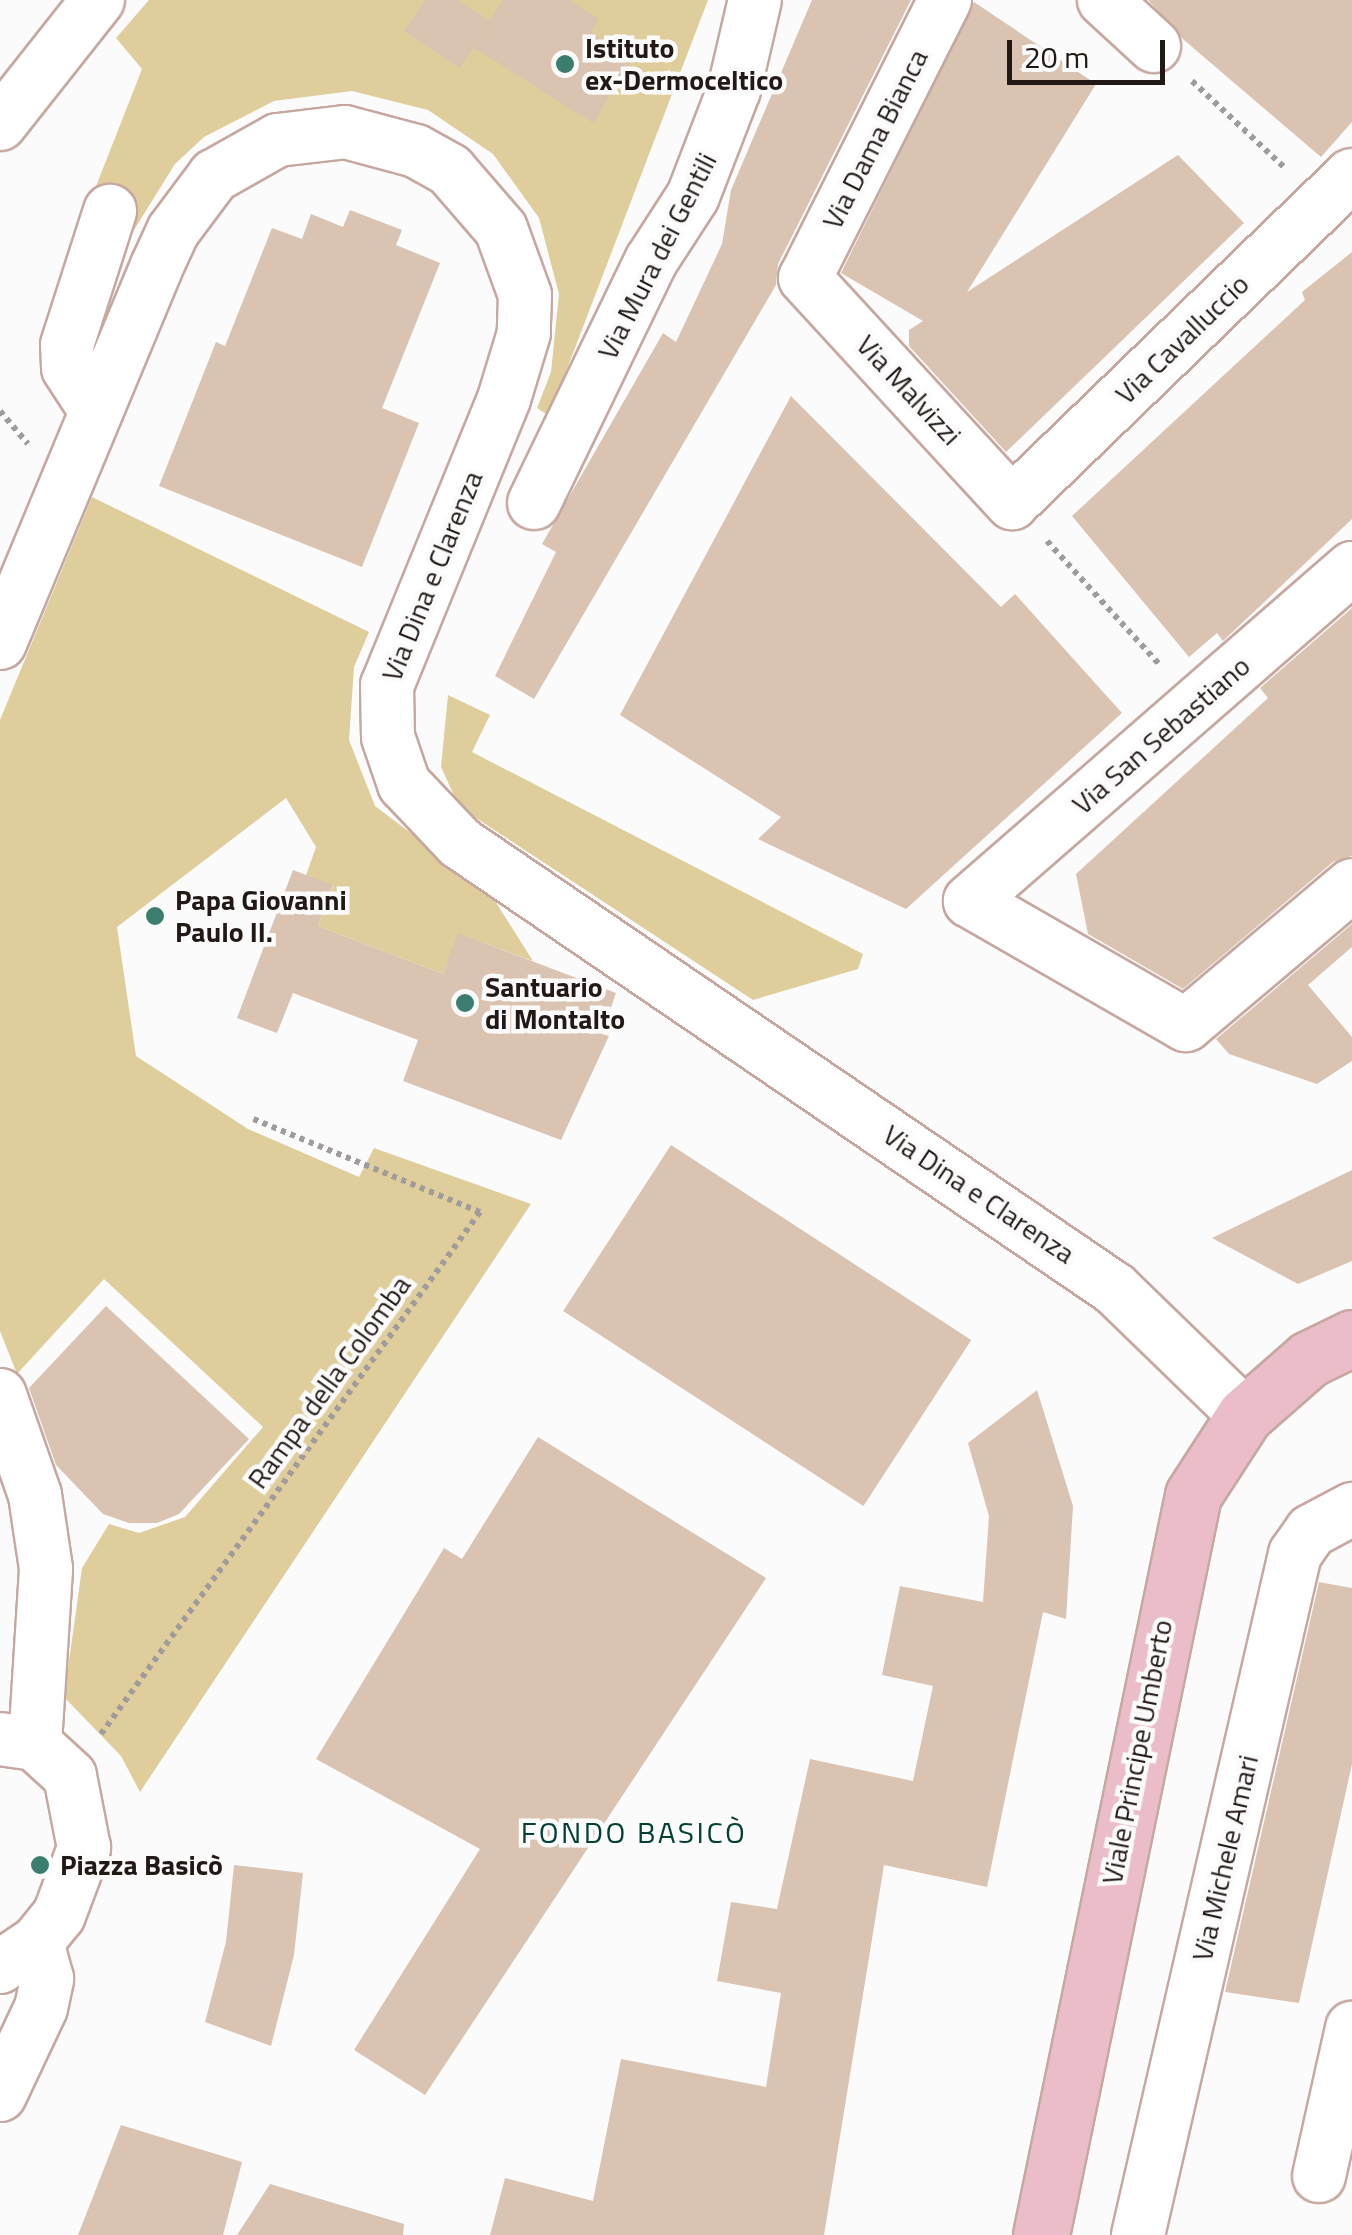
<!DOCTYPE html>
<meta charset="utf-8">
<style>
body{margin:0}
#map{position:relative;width:1352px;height:2235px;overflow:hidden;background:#fbfbfb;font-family:"Titillium Web",sans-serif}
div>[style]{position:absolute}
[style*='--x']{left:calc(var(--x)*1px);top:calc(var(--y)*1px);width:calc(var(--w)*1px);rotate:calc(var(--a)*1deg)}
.green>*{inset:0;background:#dfcd9b}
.building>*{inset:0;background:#dac3b0;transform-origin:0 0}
.path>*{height:6px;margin-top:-3px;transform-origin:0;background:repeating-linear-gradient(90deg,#a09c9b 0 5px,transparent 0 10px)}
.roads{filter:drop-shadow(2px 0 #c6a8a1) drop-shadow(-2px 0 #c6a8a1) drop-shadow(0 2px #c6a8a1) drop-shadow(0 -2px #c6a8a1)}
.minor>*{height:52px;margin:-26px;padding:0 26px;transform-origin:26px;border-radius:26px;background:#fff}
.major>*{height:55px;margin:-27.5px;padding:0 27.5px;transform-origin:27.5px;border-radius:27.5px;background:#eabdc8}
.dots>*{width:28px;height:28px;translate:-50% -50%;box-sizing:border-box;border:5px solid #fbfbfb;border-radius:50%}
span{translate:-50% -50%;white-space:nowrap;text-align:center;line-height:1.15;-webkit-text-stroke:9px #fbfbfb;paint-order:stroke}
.poi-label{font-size:28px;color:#221815;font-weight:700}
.left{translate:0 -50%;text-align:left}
.street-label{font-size:28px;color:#221815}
.neighbourhood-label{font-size:30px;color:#034036;letter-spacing:2.5px}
.scale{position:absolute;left:1007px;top:40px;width:158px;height:45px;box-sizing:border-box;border:5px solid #221815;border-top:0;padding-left:12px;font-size:30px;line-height:35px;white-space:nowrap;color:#221815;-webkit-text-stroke:8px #fbfbfb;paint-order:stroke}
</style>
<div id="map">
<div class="green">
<div style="clip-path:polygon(149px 0,708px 0,549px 416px,537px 408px,551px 372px,559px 294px,539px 218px,493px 154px,428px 110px,352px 91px,274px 101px,204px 137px,175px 164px,134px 230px,93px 194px,142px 69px,116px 38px)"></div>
<div style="clip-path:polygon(92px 497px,369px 632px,354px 667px,349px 740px,375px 806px,490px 893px,533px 961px,459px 934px,443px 974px,318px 926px,333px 886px,306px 875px,316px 847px,286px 798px,117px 927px,136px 1056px,248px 1129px,359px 1177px,374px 1148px,531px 1204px,140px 1792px,121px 1756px,64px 1697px,82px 1568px,109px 1524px,139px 1533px,185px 1517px,263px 1427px,104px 1279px,17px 1374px,0 1331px,0 720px)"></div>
<div style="clip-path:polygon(448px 695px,490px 715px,472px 752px,863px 954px,858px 969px,753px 1000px,476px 818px,457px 802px,441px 767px)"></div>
</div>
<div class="building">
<div style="clip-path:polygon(425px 0,458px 0,490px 21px,460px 68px,404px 31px)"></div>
<div style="clip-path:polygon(503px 0,570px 0,599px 19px,591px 32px,633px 59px,593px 123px,473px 47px)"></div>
<div style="clip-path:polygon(812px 0,911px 0,778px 264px,776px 285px,534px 699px,495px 676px,556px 552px,542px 544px,663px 333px,676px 342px,722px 244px,731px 190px)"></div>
<div style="clip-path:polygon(1148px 0,1352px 0,1352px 122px,1321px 157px,1184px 40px)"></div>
<div style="clip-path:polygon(974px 2px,1096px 84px,967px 292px,1178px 155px,1244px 223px,1006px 452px,909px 346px,909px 330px,923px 321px,841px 273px)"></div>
<div style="clip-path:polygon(350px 210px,402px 230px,396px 245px,440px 263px,382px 408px,419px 423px,362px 567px,159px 486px,216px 342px,225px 346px,272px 228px,302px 239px,311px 214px,343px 227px)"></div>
<div style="clip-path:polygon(1352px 252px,1352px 519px,1223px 641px,1217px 633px,1189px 657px,1072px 516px,1305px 300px,1302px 292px)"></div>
<div style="clip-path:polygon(791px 396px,1001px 607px,1015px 594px,1122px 713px,906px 909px,758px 839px,781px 817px,620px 715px)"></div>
<div style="clip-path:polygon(1352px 608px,1352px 856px,1333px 862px,1183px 989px,1088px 934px,1076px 874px,1268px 698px,1260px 688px)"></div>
<div style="clip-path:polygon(293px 870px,333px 885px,318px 926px,443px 974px,458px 933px,616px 993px,602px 1034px,609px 1036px,561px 1140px,403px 1081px,418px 1040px,293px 993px,277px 1033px,237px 1018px)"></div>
<div style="clip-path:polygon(1352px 924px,1352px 947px,1308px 985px,1352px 1037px,1352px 1061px,1317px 1084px,1229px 1054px,1216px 1039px)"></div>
<div style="left:671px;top:1145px;width:358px;height:198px;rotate:33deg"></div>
<div style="clip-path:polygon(1352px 1170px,1352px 1261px,1298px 1284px,1212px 1238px)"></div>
<div style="clip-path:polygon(106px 1306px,249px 1439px,179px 1514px,157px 1523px,129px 1523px,103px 1514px,56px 1465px,29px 1388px)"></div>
<div style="clip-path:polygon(1037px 1390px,1073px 1506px,1066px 1619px,1043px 1612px,987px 1887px,884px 1865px,824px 2235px,490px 2235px,505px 2178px,593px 2201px,621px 2059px,766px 2087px,781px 1993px,717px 1981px,731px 1902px,777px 1909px,810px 1759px,913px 1781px,933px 1686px,882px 1675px,900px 1586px,983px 1602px,989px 1516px,968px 1443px)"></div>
<div style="clip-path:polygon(538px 1437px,766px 1578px,425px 2095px,354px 2050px,480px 1849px,316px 1759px,444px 1548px,462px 1559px)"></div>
<div style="clip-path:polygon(1319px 1582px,1352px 1588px,1352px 1764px,1299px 2003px,1225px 1992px)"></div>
<div style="clip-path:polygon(234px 1865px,303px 1873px,294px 1955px,271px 2046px,205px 2022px,226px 1942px)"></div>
<div style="clip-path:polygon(121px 2125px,242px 2162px,223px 2235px,78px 2235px)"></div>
<div style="clip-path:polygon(270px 2184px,404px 2224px,403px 2235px,237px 2235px)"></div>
</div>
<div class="path">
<div style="--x:1192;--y:81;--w:127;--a:43.1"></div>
<div style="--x:0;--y:411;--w:43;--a:49.7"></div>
<div style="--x:1047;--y:541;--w:168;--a:47.7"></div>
<div style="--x:101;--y:1734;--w:645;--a:-54.02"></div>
<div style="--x:480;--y:1212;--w:245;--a:-157.7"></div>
</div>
<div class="roads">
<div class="minor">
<div style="--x:945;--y:0;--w:311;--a:116.7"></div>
<div style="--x:805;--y:278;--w:306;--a:47.4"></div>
<div style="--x:1012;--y:503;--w:472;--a:-44"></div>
<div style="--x:1104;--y:0;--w:68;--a:42.6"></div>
<div style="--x:0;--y:124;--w:158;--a:-51.7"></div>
<div style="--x:96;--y:411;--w:51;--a:-123.1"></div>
<div style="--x:68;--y:368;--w:23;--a:-92"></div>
<div style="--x:67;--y:345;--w:141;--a:-72.2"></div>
<div style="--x:534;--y:503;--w:269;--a:-64.2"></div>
<div style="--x:651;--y:261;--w:77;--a:-57.1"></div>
<div style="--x:693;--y:196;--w:114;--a:-68.9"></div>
<div style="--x:734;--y:90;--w:92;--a:-76.9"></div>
<div style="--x:1352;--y:568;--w:507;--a:138.92"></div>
<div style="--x:970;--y:901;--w:249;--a:29.9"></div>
<div style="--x:1186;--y:1025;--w:217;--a:-40.1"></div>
<div style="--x:0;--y:643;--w:406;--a:-67.4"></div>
<div style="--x:156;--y:268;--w:41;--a:-65.3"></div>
<div style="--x:173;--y:231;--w:69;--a:-53.3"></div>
<div style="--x:214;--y:176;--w:73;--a:-29.4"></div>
<div style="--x:278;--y:140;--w:67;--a:-6.8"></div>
<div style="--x:345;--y:132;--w:73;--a:15"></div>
<div style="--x:416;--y:151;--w:39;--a:29"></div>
<div style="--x:450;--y:170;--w:78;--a:49.2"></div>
<div style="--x:501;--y:229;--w:70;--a:70"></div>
<div style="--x:525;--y:295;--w:38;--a:92"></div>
<div style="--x:524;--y:333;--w:69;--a:106.9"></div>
<div style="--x:504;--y:399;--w:309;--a:112.2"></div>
<div style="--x:387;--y:685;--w:52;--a:88.9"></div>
<div style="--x:388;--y:737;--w:50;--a:71.2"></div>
<div style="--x:404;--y:784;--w:81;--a:46.5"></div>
<div style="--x:460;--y:843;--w:792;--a:34.25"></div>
<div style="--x:1115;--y:1289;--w:181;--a:44.1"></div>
<div style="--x:0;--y:1395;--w:106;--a:70.7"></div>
<div style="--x:35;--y:1495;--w:75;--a:81.5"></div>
<div style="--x:46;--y:1569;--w:175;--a:93.6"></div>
<div style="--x:0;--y:1967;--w:45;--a:-34"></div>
<div style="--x:37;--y:1942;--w:35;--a:-51"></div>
<div style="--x:59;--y:1915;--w:72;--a:-69.5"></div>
<div style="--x:84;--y:1848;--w:73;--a:-101"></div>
<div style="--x:70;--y:1776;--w:47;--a:-137.6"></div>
<div style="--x:35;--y:1744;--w:34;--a:-172"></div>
<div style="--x:0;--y:2095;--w:96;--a:-64.8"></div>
<div style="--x:41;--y:2008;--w:30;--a:-78"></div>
<div style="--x:47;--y:1979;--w:38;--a:-105"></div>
<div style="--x:1319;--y:2176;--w:152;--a:-77.4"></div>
<div style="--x:1138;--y:2235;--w:699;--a:-77.02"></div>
<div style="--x:1295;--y:1554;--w:28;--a:-55"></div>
<div style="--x:1311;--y:1531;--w:47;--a:-28.2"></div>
</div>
<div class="major">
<div style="--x:1041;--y:2235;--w:755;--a:-78.39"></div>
<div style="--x:1193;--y:1495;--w:95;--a:-57"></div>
<div style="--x:1245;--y:1415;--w:85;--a:-41.2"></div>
<div style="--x:1309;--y:1359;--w:48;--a:-26"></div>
</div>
</div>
<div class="dots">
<div style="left:565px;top:64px;background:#3b7e70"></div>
<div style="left:155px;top:916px;background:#3b7e70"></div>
<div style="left:465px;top:1003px;background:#3b7e70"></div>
<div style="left:40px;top:1865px;background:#3b7e70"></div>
</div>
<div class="poi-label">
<span class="left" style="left:585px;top:64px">Istituto<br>ex-Dermoceltico</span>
<span class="left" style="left:175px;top:916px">Papa Giovanni<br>Paulo II.</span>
<span class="left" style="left:485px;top:1003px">Santuario<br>di Montalto</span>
<span class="left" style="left:60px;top:1865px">Piazza Basicò</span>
</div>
<div class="street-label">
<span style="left:875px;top:139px;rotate:-63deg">Via Dama Bianca</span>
<span style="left:657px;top:256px;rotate:-63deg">Via Mura dei Gentili</span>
<span style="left:1182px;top:339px;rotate:-44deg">Via Cavalluccio</span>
<span style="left:909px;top:390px;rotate:47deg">Via Malvizzi</span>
<span style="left:432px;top:576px;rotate:-68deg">Via Dina e Clarenza</span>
<span style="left:1161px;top:735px;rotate:-41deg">Via San Sebastiano</span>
<span style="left:979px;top:1194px;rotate:34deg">Via Dina e Clarenza</span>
<span style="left:329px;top:1382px;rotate:-54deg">Rampa della Colomba</span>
<span style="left:1137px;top:1752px;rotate:-79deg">Viale Principe Umberto</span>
<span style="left:1225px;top:1858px;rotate:-77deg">Via Michele Amari</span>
</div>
<div class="neighbourhood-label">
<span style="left:634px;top:1832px">FONDO BASICÒ</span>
</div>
<div class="scale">20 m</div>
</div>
